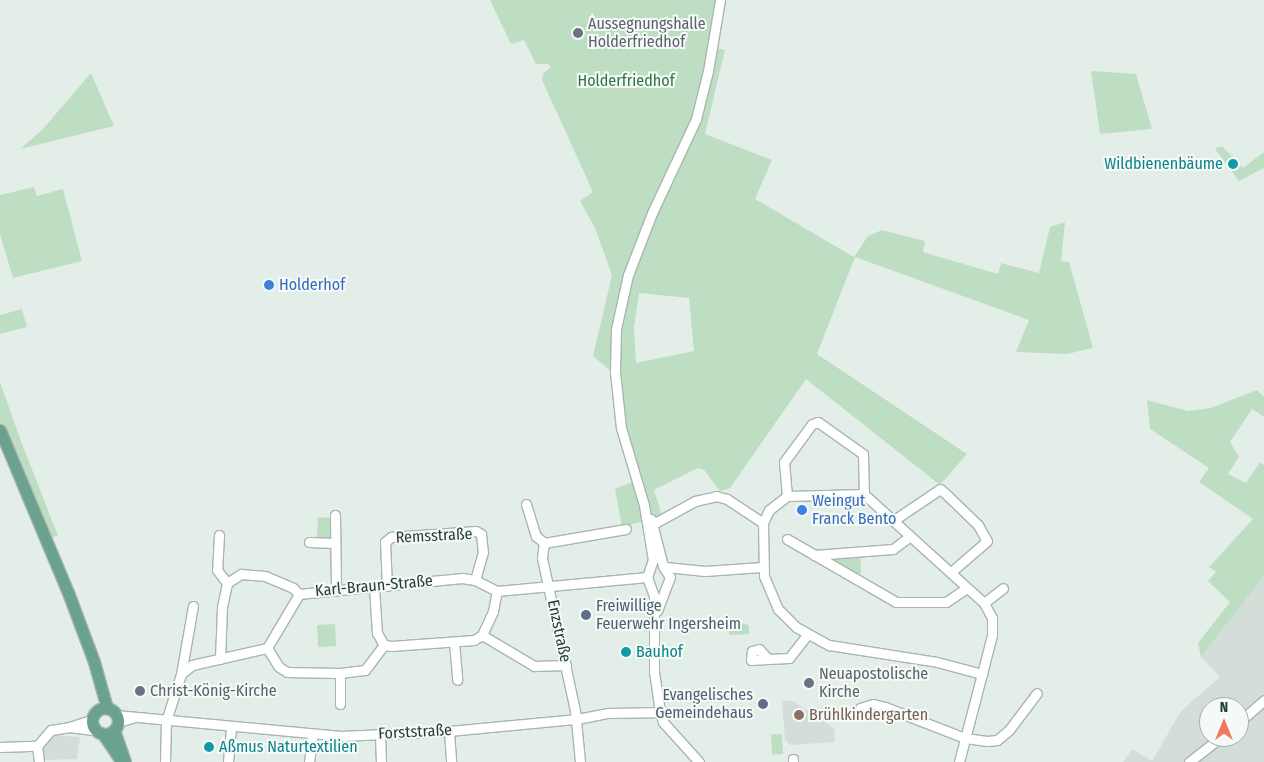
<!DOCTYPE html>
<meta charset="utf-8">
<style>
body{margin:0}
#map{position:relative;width:1264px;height:762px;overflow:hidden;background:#e4eee9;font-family:"Fira Sans Condensed",sans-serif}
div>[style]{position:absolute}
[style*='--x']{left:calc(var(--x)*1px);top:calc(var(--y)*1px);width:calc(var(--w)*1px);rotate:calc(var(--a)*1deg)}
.built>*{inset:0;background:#d3ded8}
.green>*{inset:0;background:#bedec4;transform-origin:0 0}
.roads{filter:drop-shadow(1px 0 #a7b6b0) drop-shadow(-1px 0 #a7b6b0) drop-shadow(0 1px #a7b6b0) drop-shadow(0 -1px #a7b6b0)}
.minor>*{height:9px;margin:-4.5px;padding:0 4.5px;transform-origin:4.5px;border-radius:4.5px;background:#fff}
.major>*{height:11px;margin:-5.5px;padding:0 5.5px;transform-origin:5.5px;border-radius:5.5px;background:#6aa28f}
.major>.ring{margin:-5.5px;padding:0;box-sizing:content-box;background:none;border:11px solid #6aa28f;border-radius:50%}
.dots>*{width:14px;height:14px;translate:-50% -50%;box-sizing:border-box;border:2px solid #f5faf7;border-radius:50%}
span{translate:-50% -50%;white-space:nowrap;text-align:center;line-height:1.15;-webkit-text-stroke:4px #f5faf7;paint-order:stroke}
.worship-label{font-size:16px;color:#5b616d}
.left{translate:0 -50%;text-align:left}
.park-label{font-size:16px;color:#2e7644}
.culture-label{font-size:16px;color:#0d838f}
.right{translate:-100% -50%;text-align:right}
.shop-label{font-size:16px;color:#366cbe}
.street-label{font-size:16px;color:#243f36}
.service-label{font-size:16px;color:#4e5e75}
.education-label{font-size:16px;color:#785e54}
.north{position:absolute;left:1199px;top:697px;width:50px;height:50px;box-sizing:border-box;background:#f5faf7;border:1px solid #a1afaa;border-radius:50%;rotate:0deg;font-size:14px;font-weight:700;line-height:20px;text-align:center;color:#243f36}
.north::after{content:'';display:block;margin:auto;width:18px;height:22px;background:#f07860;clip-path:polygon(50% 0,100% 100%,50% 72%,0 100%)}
</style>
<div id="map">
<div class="built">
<div style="clip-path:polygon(evenodd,1264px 576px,1264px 762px,1123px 762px,1132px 749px,1152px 761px,1181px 711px,1220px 677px,1201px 657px,1264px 576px,1209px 707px,1239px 707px,1239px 737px,1209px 737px,1209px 707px)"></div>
<div style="clip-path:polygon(782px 701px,793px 701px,834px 728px,835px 742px,790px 745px,785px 740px)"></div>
<div style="clip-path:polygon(50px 735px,80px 737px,77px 759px,43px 760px,42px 746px)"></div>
</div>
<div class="green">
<div style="clip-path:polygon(evenodd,490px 0,717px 0,709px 46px,725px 50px,705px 134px,772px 160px,755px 199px,854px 257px,868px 236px,882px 230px,925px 241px,923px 252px,998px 274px,1001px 263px,1039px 273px,1050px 227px,1065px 222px,1061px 261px,1069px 262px,1093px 348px,1067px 354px,1016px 352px,1029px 320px,855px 257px,817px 354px,967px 454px,940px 485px,806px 379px,730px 488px,720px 491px,704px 470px,698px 468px,654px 490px,662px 516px,622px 527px,615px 489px,632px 482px,624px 452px,612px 372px,593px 356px,612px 275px,595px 228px,580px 201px,593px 192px,542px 80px,543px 74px,551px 67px,548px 64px,536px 64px,524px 40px,511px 44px,490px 0,639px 293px,689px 298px,694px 351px,636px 363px,634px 327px,639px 293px)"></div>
<div style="clip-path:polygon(1091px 71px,1136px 74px,1152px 129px,1100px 134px)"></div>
<div style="clip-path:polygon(91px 73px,114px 126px,20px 149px,42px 130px)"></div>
<div style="clip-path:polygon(1218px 147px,1223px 147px,1243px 168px,1264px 152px,1264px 168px,1239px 181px,1215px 149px)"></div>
<div style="clip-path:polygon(34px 187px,37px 196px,63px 189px,82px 261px,13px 278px,0 234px,0 195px)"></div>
<div style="clip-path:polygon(22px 309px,27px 327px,0 334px,0 315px)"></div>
<div style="clip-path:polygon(0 382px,21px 441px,58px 536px,42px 539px,0 435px)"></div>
<div style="clip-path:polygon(1257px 390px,1264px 397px,1264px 417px,1252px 409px,1230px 442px,1239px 457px,1228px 474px,1246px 483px,1260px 462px,1264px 465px,1264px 576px,1201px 657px,1198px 643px,1230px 602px,1208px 581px,1216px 572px,1209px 567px,1253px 519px,1199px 482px,1209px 468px,1150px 429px,1147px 400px,1188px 411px,1211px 408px)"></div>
<div style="left:332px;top:518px;width:22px;height:14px;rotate:93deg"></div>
<div style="clip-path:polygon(860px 554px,861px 572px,858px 577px,833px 562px,831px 558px,834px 555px)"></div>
<div style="clip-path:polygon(728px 621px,749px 625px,749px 634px,729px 635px)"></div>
<div style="left:335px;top:624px;width:22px;height:18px;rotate:87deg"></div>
<div style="left:782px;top:734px;width:20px;height:11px;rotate:87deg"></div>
</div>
<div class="roads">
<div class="minor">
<div style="--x:787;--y:496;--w:34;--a:-95"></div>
<div style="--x:784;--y:462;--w:47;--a:-53.6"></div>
<div style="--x:812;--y:424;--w:6;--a:-18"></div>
<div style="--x:818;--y:422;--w:55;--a:35.4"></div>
<div style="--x:863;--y:454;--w:40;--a:88.6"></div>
<div style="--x:526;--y:504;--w:34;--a:73"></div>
<div style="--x:536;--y:536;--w:11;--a:41"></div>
<div style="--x:335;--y:515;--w:73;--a:89.2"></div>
<div style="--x:651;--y:519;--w:49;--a:75.7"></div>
<div style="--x:663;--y:566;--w:13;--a:58"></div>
<div style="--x:670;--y:577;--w:36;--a:111"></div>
<div style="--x:894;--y:520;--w:55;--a:-34"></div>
<div style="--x:940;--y:489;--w:11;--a:41"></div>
<div style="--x:948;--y:496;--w:42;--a:44"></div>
<div style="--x:978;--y:525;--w:18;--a:61"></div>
<div style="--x:987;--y:541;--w:48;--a:139.3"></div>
<div style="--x:653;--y:524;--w:48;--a:-28.7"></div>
<div style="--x:695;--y:501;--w:22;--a:-13"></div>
<div style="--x:716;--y:496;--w:11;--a:15"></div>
<div style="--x:727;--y:499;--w:43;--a:33.7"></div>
<div style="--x:219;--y:535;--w:35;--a:93"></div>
<div style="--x:217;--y:570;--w:16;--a:52"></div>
<div style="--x:787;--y:539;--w:126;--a:30"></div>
<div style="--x:896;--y:602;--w:50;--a:0"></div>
<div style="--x:946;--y:602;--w:25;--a:-34"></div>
<div style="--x:309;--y:542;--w:26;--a:2"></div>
<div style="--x:544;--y:543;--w:15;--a:98"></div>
<div style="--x:542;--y:558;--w:156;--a:77.8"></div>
<div style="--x:575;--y:710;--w:52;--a:84.5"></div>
<div style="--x:544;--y:543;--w:83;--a:-9.7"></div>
<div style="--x:814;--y:555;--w:79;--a:-4.3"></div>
<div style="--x:893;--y:549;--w:21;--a:-37"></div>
<div style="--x:666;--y:567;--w:39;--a:6"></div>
<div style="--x:705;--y:571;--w:57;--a:-4"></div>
<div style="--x:387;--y:586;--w:44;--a:-92.6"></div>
<div style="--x:385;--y:542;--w:8;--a:-40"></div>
<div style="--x:391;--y:537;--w:85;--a:-4"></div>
<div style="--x:476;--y:531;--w:6;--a:31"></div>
<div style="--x:481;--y:534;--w:18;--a:84"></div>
<div style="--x:483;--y:552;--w:29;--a:106"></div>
<div style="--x:374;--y:587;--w:46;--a:86.3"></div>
<div style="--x:377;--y:633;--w:14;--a:60"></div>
<div style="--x:384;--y:645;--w:7;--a:8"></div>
<div style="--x:391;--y:646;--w:83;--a:-4.1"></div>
<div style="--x:474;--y:640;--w:9;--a:-32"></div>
<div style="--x:482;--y:635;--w:26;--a:-65"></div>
<div style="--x:493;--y:611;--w:20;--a:-79"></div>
<div style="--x:984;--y:603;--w:24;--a:-38"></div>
<div style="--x:482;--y:635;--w:61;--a:30.8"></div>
<div style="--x:534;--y:666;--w:32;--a:-2"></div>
<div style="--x:454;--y:642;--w:38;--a:85"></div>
<div style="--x:267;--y:648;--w:22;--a:58"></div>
<div style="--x:279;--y:667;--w:9;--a:32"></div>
<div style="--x:287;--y:672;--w:53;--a:1.1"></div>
<div style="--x:340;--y:673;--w:25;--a:-7"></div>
<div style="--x:365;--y:670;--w:31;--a:-53"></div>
<div style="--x:220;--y:659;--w:52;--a:-87.8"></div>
<div style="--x:222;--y:607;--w:25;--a:-78"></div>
<div style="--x:227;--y:583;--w:17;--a:-33"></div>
<div style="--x:241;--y:574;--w:24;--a:5"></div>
<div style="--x:265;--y:576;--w:30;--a:23"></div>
<div style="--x:293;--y:588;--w:8;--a:45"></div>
<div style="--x:768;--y:659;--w:17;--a:177"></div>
<div style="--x:751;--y:660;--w:9;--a:-84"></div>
<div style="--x:752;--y:651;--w:7;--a:-16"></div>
<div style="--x:759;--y:649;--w:13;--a:48"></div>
<div style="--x:768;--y:659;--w:21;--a:-3"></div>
<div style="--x:789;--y:658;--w:29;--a:-52"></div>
<div style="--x:340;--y:673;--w:31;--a:90"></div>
<div style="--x:181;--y:674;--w:69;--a:-80"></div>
<div style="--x:860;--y:708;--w:14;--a:-17"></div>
<div style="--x:873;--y:704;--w:12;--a:14"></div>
<div style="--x:885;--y:707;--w:86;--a:21.2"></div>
<div style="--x:965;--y:738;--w:22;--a:8"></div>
<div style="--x:987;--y:741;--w:10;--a:-6"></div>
<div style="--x:997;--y:740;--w:16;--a:-40"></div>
<div style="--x:1009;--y:730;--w:46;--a:-52.9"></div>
<div style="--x:116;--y:715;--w:226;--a:5.3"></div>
<div style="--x:341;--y:736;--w:108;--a:-2.7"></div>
<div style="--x:449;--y:731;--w:129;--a:-5.4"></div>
<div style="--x:577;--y:719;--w:33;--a:-11"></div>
<div style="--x:609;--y:713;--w:55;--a:-1"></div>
<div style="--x:118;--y:722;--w:15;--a:-16"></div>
<div style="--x:1239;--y:722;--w:33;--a:-41"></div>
<div style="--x:72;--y:726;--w:21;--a:-17"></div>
<div style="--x:449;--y:731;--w:31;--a:86"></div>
<div style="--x:380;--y:734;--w:28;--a:88"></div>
<div style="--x:0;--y:747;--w:37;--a:-2"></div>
<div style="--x:39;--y:762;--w:16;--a:-97"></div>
<div style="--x:37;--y:746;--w:21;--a:-49"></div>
<div style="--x:51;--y:730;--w:18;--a:-9"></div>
<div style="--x:69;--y:727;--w:26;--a:7"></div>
<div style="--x:165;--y:762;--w:41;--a:-88.6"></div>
<div style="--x:166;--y:721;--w:49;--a:-72.3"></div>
<div style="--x:181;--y:674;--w:14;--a:-39"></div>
<div style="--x:192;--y:665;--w:77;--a:-12.8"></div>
<div style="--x:267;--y:648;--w:63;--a:-59.3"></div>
<div style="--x:299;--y:594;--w:164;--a:-5.6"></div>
<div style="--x:462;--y:578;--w:13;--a:9"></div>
<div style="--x:475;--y:580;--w:25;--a:27"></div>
<div style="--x:497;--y:591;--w:151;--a:-5.3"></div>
<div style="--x:228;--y:762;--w:36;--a:-85"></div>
<div style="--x:309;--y:762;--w:27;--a:-82"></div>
<div style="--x:699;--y:762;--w:54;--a:-132"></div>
<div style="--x:663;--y:722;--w:10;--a:-107"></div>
<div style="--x:660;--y:712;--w:40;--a:-98.5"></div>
<div style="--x:654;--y:672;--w:76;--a:-90"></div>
<div style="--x:654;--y:596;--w:20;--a:-110"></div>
<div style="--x:647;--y:577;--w:18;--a:-71"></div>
<div style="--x:653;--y:560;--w:56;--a:-99.3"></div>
<div style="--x:644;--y:505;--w:80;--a:-106.6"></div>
<div style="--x:621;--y:428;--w:56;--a:-96.1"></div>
<div style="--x:615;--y:372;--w:43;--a:-88.7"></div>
<div style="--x:616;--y:329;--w:55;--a:-77.5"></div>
<div style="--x:628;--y:275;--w:66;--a:-68.8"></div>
<div style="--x:652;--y:213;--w:104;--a:-64.9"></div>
<div style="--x:696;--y:119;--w:49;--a:-76"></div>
<div style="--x:708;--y:71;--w:72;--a:-80.4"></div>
<div style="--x:793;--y:762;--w:3;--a:-90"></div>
<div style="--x:959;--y:762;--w:131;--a:-75.4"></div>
<div style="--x:992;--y:635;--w:17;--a:-90"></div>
<div style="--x:992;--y:618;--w:17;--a:-118"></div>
<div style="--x:984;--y:603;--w:162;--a:-137.8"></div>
<div style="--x:864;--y:494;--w:77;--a:178.5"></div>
<div style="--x:787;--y:496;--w:23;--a:142"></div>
<div style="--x:769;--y:510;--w:14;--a:115"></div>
<div style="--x:763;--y:523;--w:53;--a:88.9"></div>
<div style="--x:764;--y:576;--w:36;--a:67"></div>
<div style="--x:778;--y:609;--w:25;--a:45"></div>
<div style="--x:796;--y:627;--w:38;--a:29"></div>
<div style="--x:829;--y:645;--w:109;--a:8.9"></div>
<div style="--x:937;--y:662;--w:47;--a:14.9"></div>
<div style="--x:1189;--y:762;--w:41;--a:-38"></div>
</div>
<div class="major">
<div style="--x:0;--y:430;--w:179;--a:67.3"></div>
<div style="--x:69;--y:595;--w:72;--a:69.5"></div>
<div style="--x:94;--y:662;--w:48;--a:74.2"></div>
<div class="ring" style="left:92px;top:708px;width:15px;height:15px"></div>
<div style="--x:114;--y:730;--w:34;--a:71"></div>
<div style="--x:103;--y:734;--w:34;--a:56"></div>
</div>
</div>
<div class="dots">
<div style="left:578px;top:33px;background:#6b7280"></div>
<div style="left:1233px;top:164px;background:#0f9aa8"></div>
<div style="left:269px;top:285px;background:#3f7fe0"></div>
<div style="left:802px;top:510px;background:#3f7fe0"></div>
<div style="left:586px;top:615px;background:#5c6f8a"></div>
<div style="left:626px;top:652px;background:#0f9aa8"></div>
<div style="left:809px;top:683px;background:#6b7280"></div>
<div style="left:140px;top:691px;background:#6b7280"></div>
<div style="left:763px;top:704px;background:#5c6f8a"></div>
<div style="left:799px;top:715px;background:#8d6e63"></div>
<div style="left:209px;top:747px;background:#0f9aa8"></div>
</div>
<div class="worship-label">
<span class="left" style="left:588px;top:33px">Aussegnungshalle<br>Holderfriedhof</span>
<span class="left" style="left:819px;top:683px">Neuapostolische<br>Kirche</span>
<span class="left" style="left:150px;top:691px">Christ-König-Kirche</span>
</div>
<div class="park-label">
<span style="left:626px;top:81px">Holderfriedhof</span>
</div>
<div class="culture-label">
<span class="right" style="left:1223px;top:164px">Wildbienenbäume</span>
<span class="left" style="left:636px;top:652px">Bauhof</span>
<span class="left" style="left:219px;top:747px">Aßmus Naturtextilien</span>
</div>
<div class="shop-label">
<span class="left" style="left:279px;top:285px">Holderhof</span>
<span class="left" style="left:812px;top:510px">Weingut<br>Franck Bento</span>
</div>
<div class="street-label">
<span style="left:434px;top:536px;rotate:-3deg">Remsstraße</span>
<span style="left:374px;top:586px;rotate:-5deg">Karl-Braun-Straße</span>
<span style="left:559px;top:631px;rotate:78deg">Enzstraße</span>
<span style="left:415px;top:732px;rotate:-3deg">Forststraße</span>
</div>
<div class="service-label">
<span class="left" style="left:596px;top:615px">Freiwillige<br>Feuerwehr Ingersheim</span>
<span class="right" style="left:753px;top:704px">Evangelisches<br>Gemeindehaus</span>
</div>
<div class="education-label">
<span class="left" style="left:809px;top:715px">Brühlkindergarten</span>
</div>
<div class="north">N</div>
</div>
